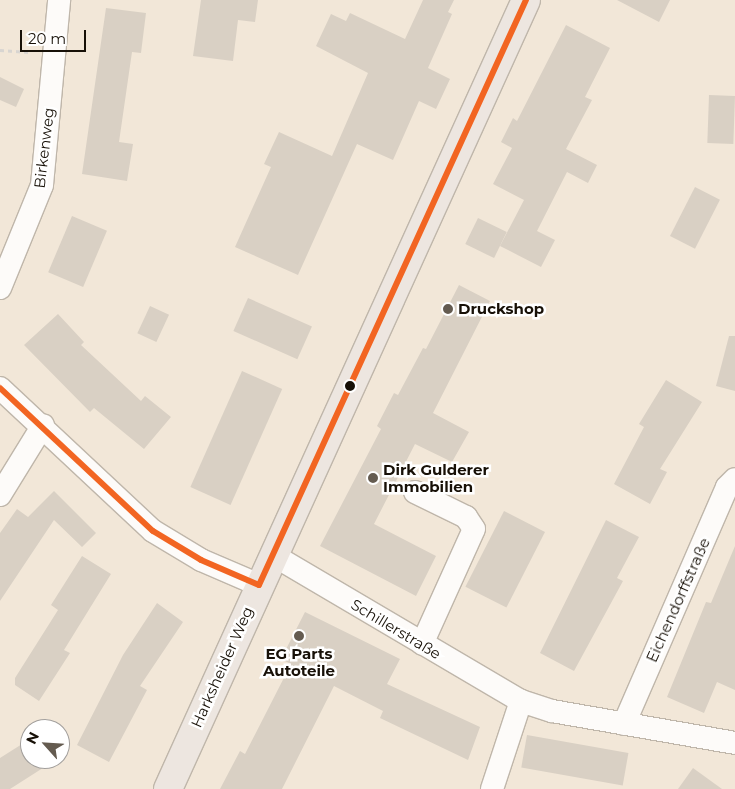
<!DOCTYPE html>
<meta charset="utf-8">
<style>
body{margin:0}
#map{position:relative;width:735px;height:789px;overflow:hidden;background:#f2e7d8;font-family:Montserrat,sans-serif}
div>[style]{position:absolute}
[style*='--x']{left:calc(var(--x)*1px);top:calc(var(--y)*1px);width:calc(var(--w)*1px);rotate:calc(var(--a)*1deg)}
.building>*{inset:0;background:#d9d0c4;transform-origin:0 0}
.path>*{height:3px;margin-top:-1.5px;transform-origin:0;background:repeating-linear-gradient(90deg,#d8d5d1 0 4px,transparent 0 8px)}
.roads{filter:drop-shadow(1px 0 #bfb6aa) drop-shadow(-1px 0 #bfb6aa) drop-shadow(0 1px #bfb6aa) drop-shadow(0 -1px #bfb6aa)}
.minor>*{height:22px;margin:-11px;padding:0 11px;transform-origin:11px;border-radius:11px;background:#fdfbf9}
.major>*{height:28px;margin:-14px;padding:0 14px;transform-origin:14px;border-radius:14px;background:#ede6e0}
.bus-1>*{height:6px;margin:-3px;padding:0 3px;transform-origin:3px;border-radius:3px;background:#f26522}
.dots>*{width:14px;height:14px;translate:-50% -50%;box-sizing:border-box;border:2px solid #fff;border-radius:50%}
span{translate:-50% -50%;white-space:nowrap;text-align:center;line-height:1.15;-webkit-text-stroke:5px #fff;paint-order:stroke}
.street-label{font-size:15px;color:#171007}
.poi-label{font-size:15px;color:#171007;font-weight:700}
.left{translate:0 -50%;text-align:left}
.north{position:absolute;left:20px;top:719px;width:50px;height:50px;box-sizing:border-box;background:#fff;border:1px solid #a29f9c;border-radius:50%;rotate:296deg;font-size:14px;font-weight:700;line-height:20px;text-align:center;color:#171007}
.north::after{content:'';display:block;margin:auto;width:18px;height:22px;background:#645b50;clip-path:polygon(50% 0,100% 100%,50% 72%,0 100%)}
.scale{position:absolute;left:20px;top:30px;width:66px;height:22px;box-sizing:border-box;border:2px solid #171007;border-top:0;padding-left:6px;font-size:15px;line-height:18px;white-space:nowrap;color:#171007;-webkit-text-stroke:4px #fff;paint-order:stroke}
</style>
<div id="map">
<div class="building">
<div style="clip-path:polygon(201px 0,258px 0,255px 22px,238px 20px,233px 61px,193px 56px)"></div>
<div style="clip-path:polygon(423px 0,454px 0,448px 12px,452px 14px,428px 68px,450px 79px,436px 109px,419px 101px,393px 160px,357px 144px,298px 275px,235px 247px,271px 167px,264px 164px,279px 132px,332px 156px,368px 73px,316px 46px,331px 14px,346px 21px,350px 13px,405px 39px)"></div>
<div style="clip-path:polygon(617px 0,670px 0,659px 22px)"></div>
<div style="clip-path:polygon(106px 8px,146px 13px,141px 53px,132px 52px,119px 142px,133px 144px,127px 181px,82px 174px)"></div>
<div style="clip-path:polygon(566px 25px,610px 48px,585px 97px,592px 100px,566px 149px,597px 165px,588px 183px,567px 172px,537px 231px,555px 240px,541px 267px,500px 246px,524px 200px,493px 184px,512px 148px,501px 142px,513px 118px,517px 121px)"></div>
<div style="clip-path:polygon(0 77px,24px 89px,16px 107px,0 100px)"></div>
<div style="left:709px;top:95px;width:26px;height:48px;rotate:2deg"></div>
<div style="left:695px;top:187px;width:28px;height:55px;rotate:27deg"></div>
<div style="left:72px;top:216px;width:38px;height:61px;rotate:23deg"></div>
<div style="left:478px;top:218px;width:32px;height:29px;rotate:26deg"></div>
<div style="clip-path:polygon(459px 285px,490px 301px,433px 413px,469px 432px,452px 462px,415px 444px,374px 524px,436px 556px,416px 596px,320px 546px,381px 429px,377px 426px,394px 393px,398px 395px,423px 348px,426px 349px)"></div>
<div style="left:248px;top:298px;width:70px;height:36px;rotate:24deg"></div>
<div style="left:150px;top:306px;width:21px;height:30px;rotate:25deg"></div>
<div style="clip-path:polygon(58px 314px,84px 342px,81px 345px,141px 401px,145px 396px,171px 417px,144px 449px,94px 408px,90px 412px,24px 345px)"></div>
<div style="clip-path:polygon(729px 336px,735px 336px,735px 391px,716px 386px)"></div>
<div style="left:242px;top:371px;width:44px;height:127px;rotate:24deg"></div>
<div style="clip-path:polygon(666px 380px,702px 402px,660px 469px,667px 472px,650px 504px,614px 484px,644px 427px,639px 424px)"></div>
<div style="clip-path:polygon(54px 491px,96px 533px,82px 547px,54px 520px,0 601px,0 533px,17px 509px,28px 517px)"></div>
<div style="left:504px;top:511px;width:46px;height:85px;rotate:27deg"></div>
<div style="clip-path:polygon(606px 520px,639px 537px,617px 578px,623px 581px,574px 671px,540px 653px)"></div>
<div style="clip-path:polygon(735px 546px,735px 690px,717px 682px,704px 713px,667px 697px,706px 602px,711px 603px)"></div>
<div style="clip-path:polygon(82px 556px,111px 574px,64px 650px,70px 653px,39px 701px,15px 685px,15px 678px,58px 610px,51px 605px)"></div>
<div style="clip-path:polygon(157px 603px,183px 622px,140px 686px,147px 690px,109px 762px,77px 745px,123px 655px)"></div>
<div style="clip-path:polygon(305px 612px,400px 659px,387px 684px,480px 727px,468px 760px,380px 718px,383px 711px,334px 686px,282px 789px,220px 789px,240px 751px,245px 754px,291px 664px,281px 659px)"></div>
<div style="left:527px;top:735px;width:103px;height:33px;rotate:10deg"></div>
<div style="clip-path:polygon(30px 739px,30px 759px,57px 759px,10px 789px,0 789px,0 758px)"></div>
<div style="clip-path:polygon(693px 768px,722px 789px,678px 789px)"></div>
</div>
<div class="path">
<div style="--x:0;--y:50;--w:32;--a:4"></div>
</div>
<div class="roads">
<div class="minor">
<div style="--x:0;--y:288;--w:111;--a:-67.8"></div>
<div style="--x:42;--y:185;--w:186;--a:-84.7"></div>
<div style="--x:0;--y:388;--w:209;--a:43.1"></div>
<div style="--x:153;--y:531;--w:56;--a:31.1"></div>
<div style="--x:201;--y:560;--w:63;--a:23.3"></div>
<div style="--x:415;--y:492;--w:57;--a:26.1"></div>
<div style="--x:466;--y:517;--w:14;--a:56"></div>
<div style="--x:474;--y:529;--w:126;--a:114.3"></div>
<div style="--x:0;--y:495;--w:82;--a:-58.4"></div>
<div style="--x:273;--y:555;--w:288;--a:30.5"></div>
<div style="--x:521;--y:701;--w:33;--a:18"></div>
<div style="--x:552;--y:711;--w:186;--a:9.9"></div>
<div style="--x:624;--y:724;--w:258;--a:-66.5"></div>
<div style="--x:727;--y:487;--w:11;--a:-45"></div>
<div style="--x:492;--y:789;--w:93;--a:-71.8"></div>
</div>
<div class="major">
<div style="--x:168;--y:789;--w:866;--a:-65.59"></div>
</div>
</div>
<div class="bus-1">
<div style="--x:0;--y:388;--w:209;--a:43.1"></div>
<div style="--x:153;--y:531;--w:56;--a:31.1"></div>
<div style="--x:201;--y:560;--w:63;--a:23.3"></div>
<div style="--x:259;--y:585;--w:643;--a:-65.47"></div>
</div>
<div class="dots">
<div style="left:448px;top:309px;background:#645b50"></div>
<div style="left:350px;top:386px;background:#171007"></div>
<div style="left:373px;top:478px;background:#645b50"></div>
<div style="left:299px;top:636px;background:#645b50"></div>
</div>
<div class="street-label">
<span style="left:44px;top:148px;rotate:-83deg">Birkenweg</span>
<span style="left:678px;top:600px;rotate:-66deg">Eichendorffstraße</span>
<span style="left:396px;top:629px;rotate:31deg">Schillerstraße</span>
<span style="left:222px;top:667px;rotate:-66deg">Harksheider Weg</span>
</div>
<div class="poi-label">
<span class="left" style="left:458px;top:309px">Druckshop</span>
<span class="left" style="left:383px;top:478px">Dirk Gulderer<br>Immobilien</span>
<span style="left:299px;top:662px">EG Parts<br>Autoteile</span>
</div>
<div class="north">N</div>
<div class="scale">20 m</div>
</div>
